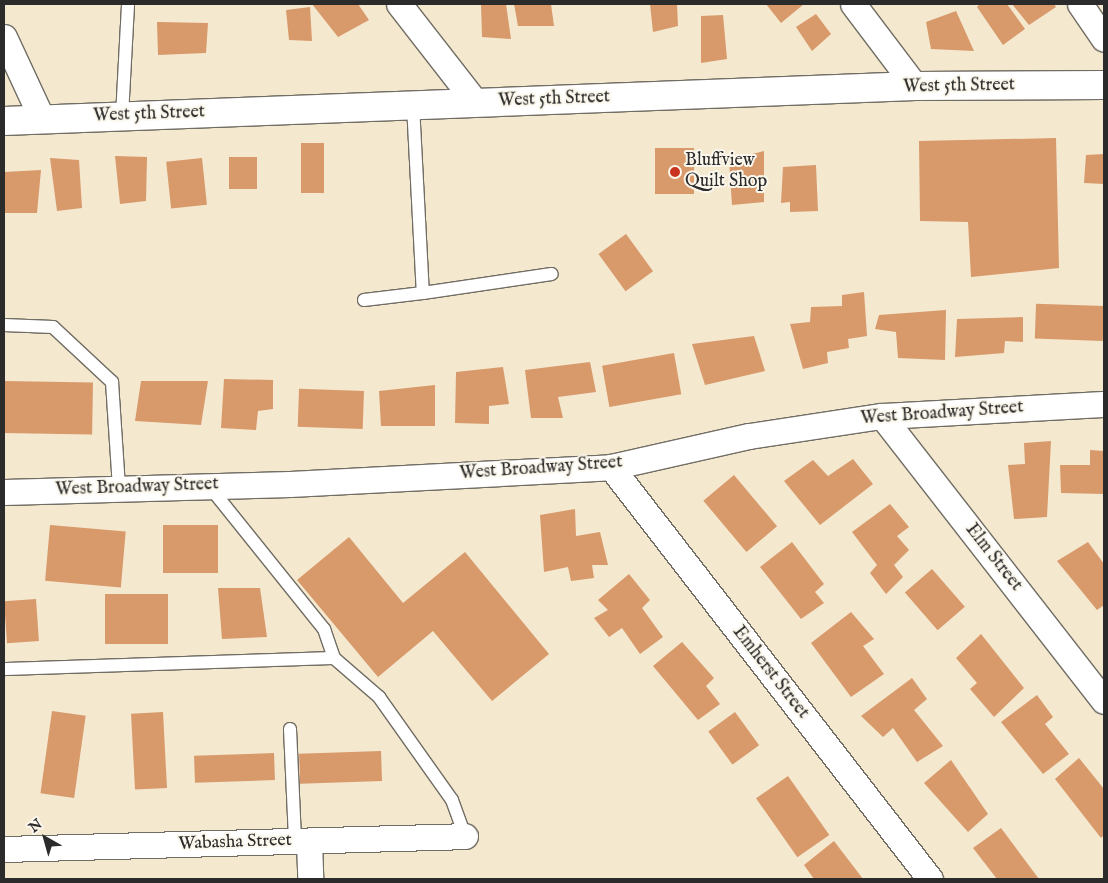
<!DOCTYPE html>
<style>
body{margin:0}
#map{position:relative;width:1108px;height:883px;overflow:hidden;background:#f4e8cf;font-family:"IM FELL English",serif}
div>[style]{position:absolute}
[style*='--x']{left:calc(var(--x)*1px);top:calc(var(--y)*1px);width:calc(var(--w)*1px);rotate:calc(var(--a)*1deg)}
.building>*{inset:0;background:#d8996b;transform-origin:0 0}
.roads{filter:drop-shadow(1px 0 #716d64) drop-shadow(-1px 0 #716d64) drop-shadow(0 1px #716d64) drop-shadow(0 -1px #716d64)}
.lane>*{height:12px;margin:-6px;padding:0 6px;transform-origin:6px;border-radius:6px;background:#fff}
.street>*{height:25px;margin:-12.5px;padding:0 12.5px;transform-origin:12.5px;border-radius:12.5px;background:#fff}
.secondary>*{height:28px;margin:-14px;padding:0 14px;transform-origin:14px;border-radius:14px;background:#fff}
.dots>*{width:14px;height:14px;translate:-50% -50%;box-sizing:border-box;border:2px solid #fbf7ec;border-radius:50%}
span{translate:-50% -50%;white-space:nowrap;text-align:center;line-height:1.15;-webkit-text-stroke:4px #fbf7ec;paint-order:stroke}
.street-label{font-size:18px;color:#2b2b2b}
.poi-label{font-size:18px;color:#2b2b2b}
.left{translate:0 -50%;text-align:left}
.frame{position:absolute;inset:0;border:5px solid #2b2b2b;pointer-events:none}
.north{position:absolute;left:20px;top:813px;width:50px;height:50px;-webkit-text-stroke:4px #fbf7ec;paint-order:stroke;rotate:322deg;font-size:14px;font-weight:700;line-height:20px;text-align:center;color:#2b2b2b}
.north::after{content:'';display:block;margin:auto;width:18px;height:22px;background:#2b2b2b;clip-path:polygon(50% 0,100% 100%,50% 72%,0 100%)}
</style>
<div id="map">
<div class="building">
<div style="clip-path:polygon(312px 4px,358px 4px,369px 20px,338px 37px)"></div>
<div style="clip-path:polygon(481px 4px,506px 4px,511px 39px,482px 37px)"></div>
<div style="clip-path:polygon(514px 4px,551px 4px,554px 26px,518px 26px)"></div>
<div style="clip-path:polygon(650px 4px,677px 4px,678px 26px,653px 32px)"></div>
<div style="clip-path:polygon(766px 4px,804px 4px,781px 23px)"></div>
<div style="clip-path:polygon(980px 4px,1007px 4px,1025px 29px,1003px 45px,977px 7px)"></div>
<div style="clip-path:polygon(1012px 4px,1054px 4px,1056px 7px,1029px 25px)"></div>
<div style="clip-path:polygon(310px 7px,312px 41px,289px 40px,286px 10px)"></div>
<div style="clip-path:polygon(956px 11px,974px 51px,931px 49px,926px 22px)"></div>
<div style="clip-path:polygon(816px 14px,831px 34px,812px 51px,796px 27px)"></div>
<div style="clip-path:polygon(723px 15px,727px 59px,701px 63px,701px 16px)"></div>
<div style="clip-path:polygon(157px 22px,208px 23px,206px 53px,158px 55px)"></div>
<div style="clip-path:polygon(1056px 138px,1059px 268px,971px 277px,968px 222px,920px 221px,919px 141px)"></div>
<div style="left:324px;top:143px;width:50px;height:23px;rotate:90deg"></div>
<div style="left:694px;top:148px;width:46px;height:39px;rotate:90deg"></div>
<div style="clip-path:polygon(764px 151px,764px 202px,732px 205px,729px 160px)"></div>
<div style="clip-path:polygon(1104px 154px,1104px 184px,1084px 183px,1086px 155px)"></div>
<div style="clip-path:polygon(115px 156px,147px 157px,146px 201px,120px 204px)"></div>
<div style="left:257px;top:157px;width:32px;height:28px;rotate:90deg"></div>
<div style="clip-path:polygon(50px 158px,79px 160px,82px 208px,57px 211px)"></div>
<div style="left:202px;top:158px;width:47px;height:36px;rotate:84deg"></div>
<div style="clip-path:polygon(816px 165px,818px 211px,790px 212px,790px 202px,781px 203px,783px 167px)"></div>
<div style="clip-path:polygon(41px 170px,37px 213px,4px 213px,4px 172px)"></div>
<div style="left:626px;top:234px;width:46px;height:34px;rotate:54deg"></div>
<div style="clip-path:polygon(864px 292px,867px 336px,848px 339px,849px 348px,827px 352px,828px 363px,803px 369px,790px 324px,810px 322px,811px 307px,842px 306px,842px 295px)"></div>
<div style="left:1104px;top:306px;width:35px;height:68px;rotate:92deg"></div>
<div style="clip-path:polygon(946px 310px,945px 360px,898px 358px,896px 332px,875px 329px,879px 315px)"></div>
<div style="clip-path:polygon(1023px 317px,1023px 342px,1005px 341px,1004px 353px,955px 357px,957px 319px)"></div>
<div style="clip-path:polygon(754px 336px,765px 371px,705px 385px,692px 344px)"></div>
<div style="left:674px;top:353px;width:42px;height:73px;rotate:80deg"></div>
<div style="clip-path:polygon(590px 362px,596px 392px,558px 397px,563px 418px,531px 418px,525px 370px)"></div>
<div style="clip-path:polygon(503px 367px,509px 404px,489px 406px,489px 424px,455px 423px,456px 372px)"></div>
<div style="clip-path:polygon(224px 379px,273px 380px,273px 409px,258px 411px,256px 430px,221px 428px)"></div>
<div style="left:4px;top:381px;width:89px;height:52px;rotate:1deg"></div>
<div style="clip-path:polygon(141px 381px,208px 381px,201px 425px,135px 421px)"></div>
<div style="clip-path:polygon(435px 385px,435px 426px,381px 426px,379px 391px)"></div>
<div style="left:364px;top:391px;width:38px;height:65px;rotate:92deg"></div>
<div style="clip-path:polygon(1051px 441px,1047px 517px,1014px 519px,1008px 465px,1025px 464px,1024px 443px)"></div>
<div style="clip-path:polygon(1090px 450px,1104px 451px,1104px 494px,1061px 493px,1060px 465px,1090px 465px)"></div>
<div style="clip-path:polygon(853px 459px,873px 484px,820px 525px,784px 481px,813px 460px,828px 476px)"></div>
<div style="left:734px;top:475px;width:67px;height:40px;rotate:50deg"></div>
<div style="clip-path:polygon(890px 504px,909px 527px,897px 536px,909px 550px,894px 565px,903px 577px,886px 594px,870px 573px,877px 565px,852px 532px)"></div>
<div style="clip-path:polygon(575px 509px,576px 536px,600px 532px,608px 565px,592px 565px,594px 578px,571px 581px,568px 567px,544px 572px,540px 515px)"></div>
<div style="left:50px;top:525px;width:76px;height:56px;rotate:5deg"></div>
<div style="left:218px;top:525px;width:48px;height:55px;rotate:90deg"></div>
<div style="clip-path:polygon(349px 537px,403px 603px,465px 552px,549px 654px,492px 701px,433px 631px,378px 677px,297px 580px)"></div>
<div style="clip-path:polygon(792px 542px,824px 584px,815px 592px,824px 603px,801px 619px,760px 567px)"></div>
<div style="clip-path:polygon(1088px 542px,1104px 564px,1104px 605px,1097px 610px,1057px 561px)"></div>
<div style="left:932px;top:569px;width:50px;height:36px;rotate:49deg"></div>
<div style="clip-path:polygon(629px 574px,650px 600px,642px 608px,663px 637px,640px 654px,622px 628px,609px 637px,594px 618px,608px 610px,598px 600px)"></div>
<div style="clip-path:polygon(218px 588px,260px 588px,267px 637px,222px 639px)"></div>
<div style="left:105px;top:594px;width:63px;height:50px"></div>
<div style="left:36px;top:599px;width:42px;height:32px;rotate:86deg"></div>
<div style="clip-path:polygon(851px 612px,874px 639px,863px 646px,884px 674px,851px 697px,811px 643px)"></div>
<div style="clip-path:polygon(981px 634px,1024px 688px,994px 717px,970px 689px,977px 683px,956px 658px)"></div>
<div style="clip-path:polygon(682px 642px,714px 678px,706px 686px,720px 704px,698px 720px,653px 666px)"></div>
<div style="clip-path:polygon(912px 678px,927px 699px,914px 710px,943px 746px,917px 762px,893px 728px,883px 737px,861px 716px)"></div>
<div style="clip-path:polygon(1037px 695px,1053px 717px,1045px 724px,1069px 754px,1043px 774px,1001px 722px)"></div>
<div style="left:52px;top:711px;width:34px;height:83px;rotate:8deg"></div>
<div style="left:163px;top:712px;width:76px;height:32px;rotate:87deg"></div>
<div style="left:735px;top:712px;width:41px;height:33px;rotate:54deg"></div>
<div style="left:381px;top:751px;width:30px;height:82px;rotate:88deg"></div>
<div style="left:274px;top:753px;width:27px;height:80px;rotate:88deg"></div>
<div style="clip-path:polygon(1079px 758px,1104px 789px,1104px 835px,1101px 838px,1055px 779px)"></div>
<div style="clip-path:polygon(951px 760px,988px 814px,968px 832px,924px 783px)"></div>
<div style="left:788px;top:776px;width:72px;height:39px;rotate:55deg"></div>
<div style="clip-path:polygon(1001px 828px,1039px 879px,997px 879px,973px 848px)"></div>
<div style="clip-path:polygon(834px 841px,863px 879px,814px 879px,804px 865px)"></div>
</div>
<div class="roads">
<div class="lane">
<div style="--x:413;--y:105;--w:188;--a:87"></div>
<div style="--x:423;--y:293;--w:130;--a:-8.4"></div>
<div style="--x:122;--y:116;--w:112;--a:-86.9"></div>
<div style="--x:364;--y:300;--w:59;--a:-6.8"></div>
<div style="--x:4;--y:325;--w:49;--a:2.3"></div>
<div style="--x:53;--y:327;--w:81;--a:43"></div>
<div style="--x:112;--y:382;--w:106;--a:86.2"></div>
<div style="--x:209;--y:486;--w:184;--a:51.2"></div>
<div style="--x:324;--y:629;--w:31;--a:71"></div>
<div style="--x:4;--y:669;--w:330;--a:-1.9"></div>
<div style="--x:334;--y:658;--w:60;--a:40.9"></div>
<div style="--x:379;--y:697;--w:126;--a:54.7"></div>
<div style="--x:452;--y:800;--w:38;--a:70"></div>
<div style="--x:290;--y:729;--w:112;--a:87.4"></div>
</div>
<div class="street">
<div style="--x:399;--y:4;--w:125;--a:52.1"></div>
<div style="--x:853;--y:4;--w:103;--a:52.9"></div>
<div style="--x:1080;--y:4;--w:42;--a:55.6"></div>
<div style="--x:4;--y:37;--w:90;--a:65.1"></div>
<div style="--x:882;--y:416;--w:361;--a:52.1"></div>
<div style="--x:611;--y:467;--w:521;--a:52.25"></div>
<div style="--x:4;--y:492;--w:286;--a:-1.6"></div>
<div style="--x:290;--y:484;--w:321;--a:-3"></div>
<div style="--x:611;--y:467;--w:141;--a:-12.7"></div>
<div style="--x:749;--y:436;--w:134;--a:-8.6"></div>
<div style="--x:882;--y:416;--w:222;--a:-3.1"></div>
<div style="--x:309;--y:841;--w:38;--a:88"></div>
<div style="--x:4;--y:849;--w:461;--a:-1.6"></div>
</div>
<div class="secondary">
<div style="--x:4;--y:121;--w:912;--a:-2.2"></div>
<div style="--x:915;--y:86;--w:189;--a:-0.3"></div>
</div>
</div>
<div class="dots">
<div style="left:675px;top:172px;background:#c8321e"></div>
</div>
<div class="street-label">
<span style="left:959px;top:87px;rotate:-1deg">West 5th Street</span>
<span style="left:554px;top:100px;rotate:-2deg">West 5th Street</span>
<span style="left:149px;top:115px;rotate:-2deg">West 5th Street</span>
<span style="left:942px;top:414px;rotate:-4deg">West Broadway Street</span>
<span style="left:541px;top:469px;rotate:-4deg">West Broadway Street</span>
<span style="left:137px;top:488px;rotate:-2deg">West Broadway Street</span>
<span style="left:993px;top:558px;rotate:52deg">Elm Street</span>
<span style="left:770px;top:673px;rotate:52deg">Emherst Street</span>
<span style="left:235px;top:843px;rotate:-2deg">Wabasha Street</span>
</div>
<div class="poi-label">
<span class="left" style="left:685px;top:172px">Bluffview<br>Quilt Shop</span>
</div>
<div class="frame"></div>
<div class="north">N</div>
</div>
